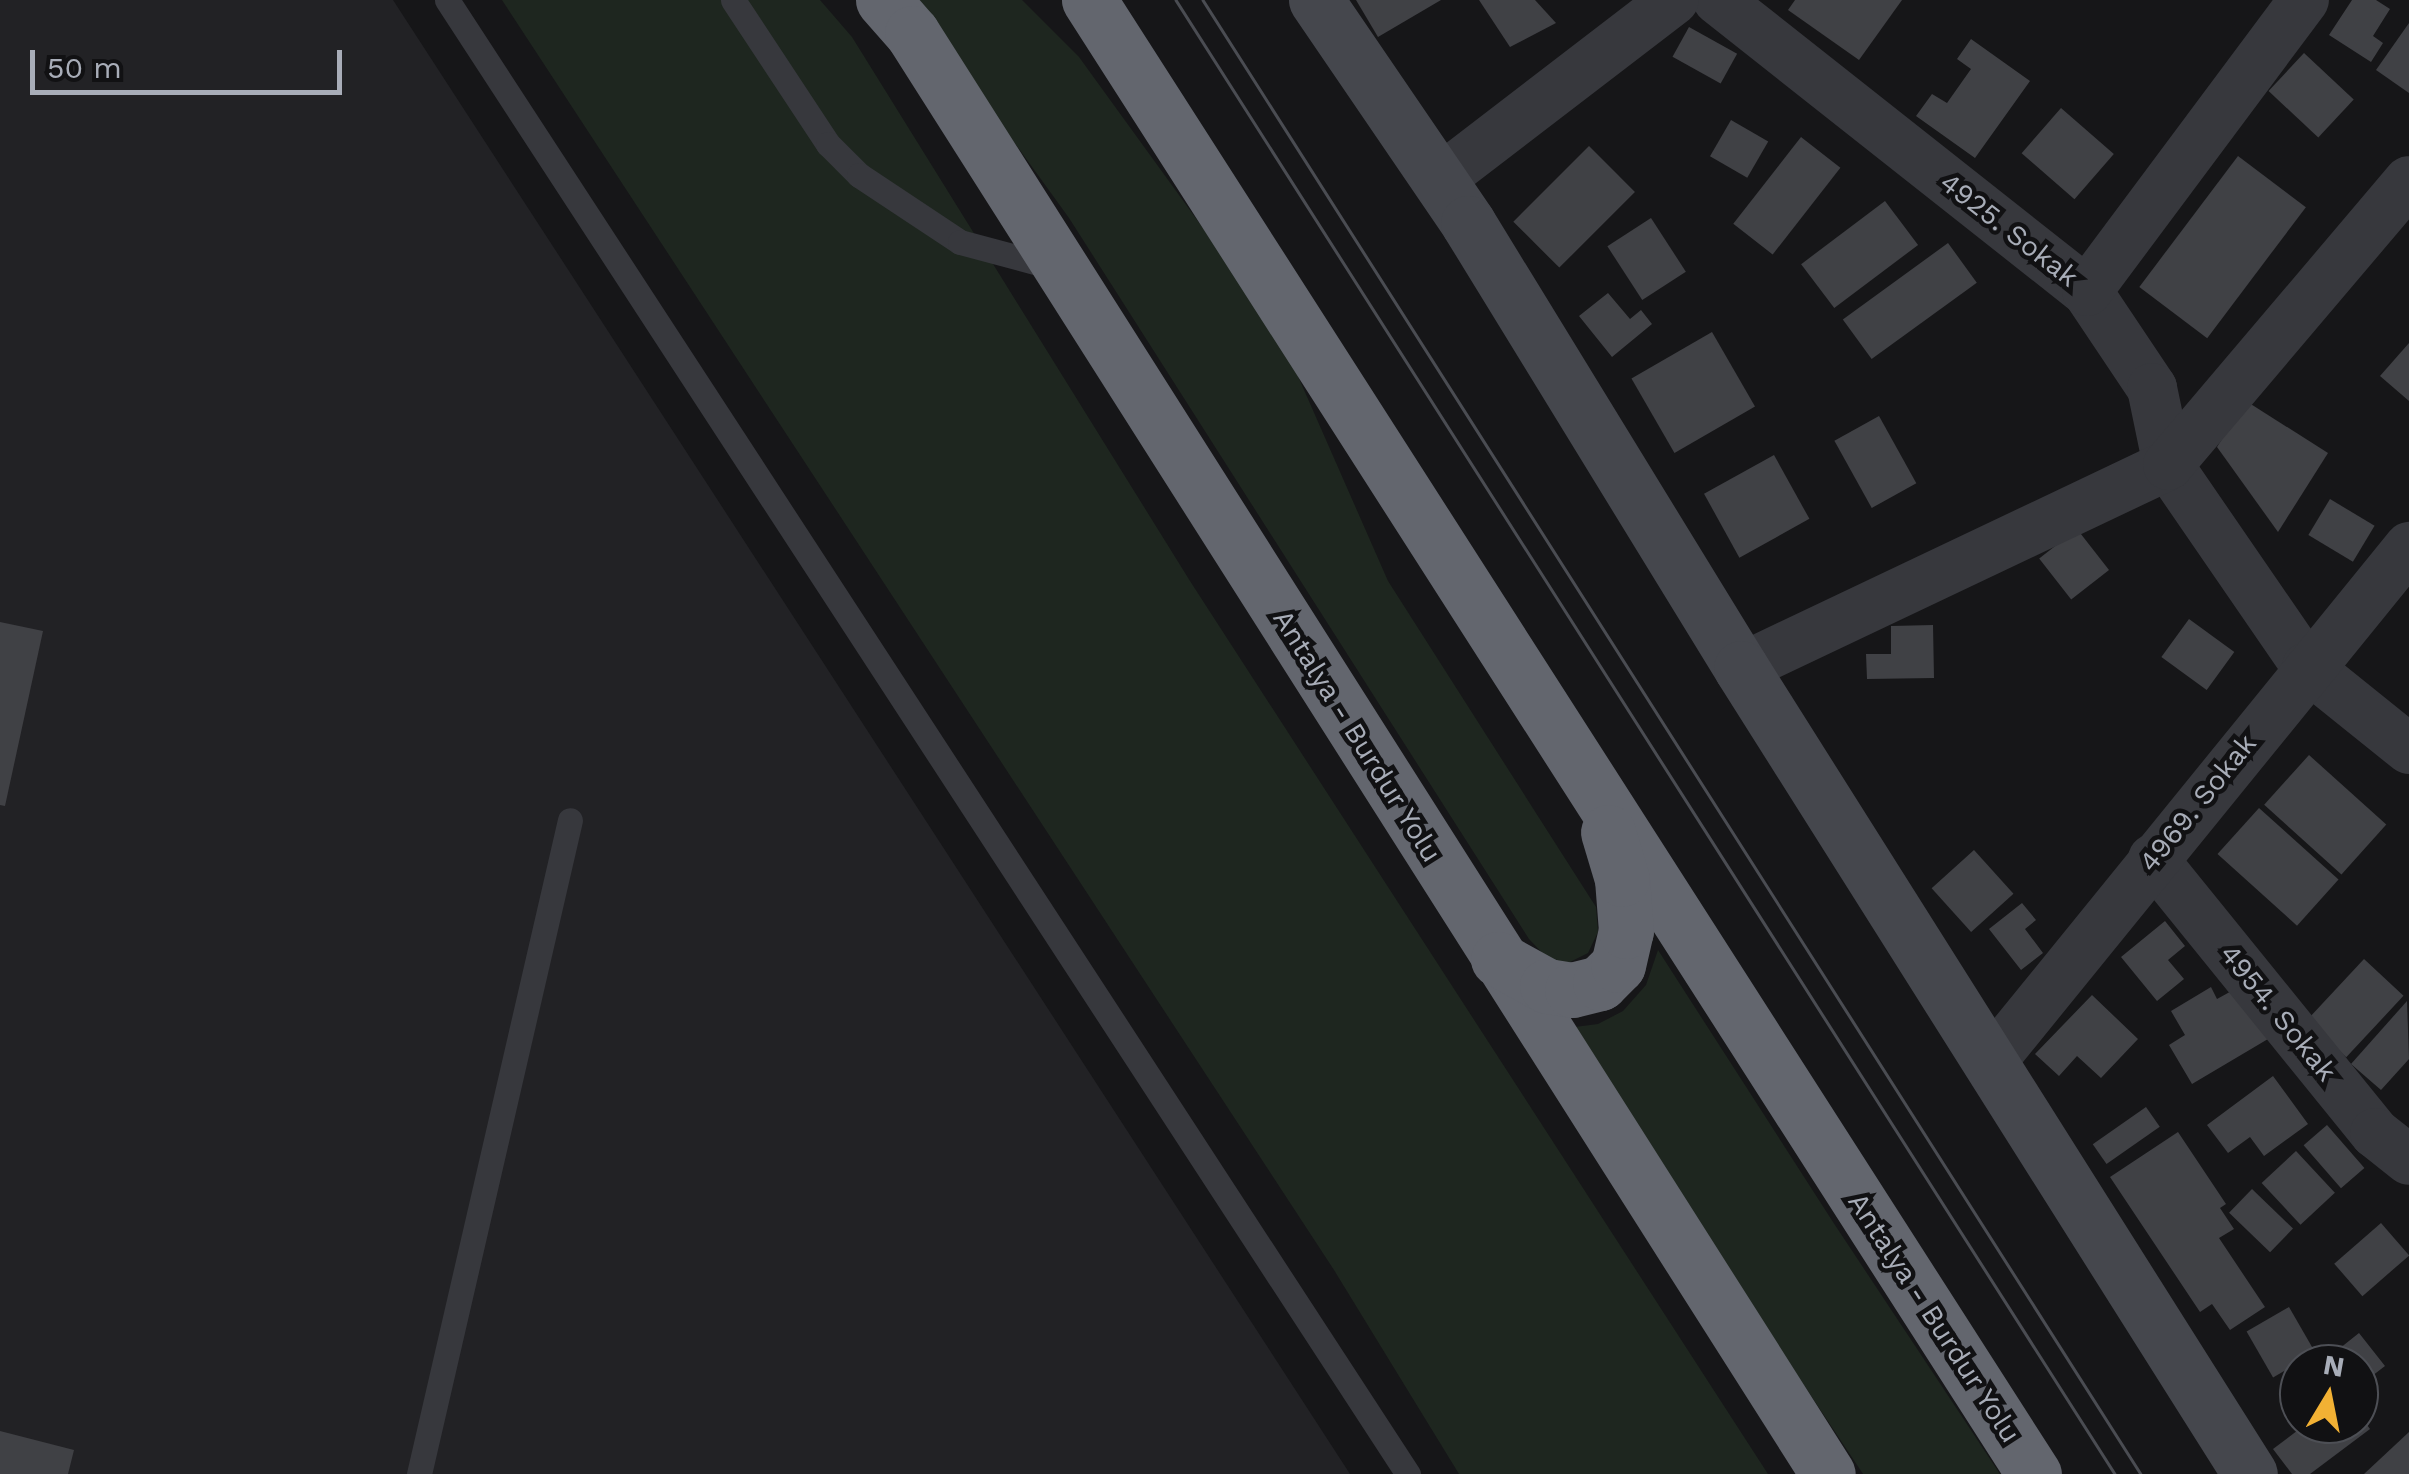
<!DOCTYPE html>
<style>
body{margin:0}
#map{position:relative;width:2409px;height:1474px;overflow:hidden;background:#161618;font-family:"Work Sans",sans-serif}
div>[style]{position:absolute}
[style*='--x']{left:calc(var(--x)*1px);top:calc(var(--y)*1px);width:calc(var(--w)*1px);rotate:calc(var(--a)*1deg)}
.built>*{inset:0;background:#222225}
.green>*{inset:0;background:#1e261f}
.building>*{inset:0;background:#404145;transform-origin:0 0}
.lane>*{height:25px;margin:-12.5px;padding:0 12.5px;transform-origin:12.5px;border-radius:12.5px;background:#37383d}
.street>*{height:50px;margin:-25px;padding:0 25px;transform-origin:25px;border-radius:25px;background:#37383d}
.secondary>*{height:55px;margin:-27.5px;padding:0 27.5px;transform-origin:27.5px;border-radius:27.5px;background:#45474d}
.highway>*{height:55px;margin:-27.5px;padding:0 27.5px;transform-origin:27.5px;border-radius:27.5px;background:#63666e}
.tram>*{height:2.5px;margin:-1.25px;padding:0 1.25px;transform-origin:1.25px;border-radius:1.25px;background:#4a4c52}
span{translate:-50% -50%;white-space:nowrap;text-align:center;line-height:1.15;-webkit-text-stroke:9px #111113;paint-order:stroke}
.street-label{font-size:28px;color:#a8adb8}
.north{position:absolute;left:2279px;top:1344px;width:100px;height:100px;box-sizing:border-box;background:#111113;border:2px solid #4d4f55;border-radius:50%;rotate:10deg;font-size:28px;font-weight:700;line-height:40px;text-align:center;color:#a8adb8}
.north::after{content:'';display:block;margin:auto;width:35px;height:45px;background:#f2b134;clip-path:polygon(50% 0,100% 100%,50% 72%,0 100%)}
.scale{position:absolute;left:30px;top:50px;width:312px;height:45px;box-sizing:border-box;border:5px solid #a8adb8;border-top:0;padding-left:12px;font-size:30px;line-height:35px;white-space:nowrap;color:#a8adb8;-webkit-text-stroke:8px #111113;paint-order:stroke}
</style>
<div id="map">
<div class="built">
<div style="clip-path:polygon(0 0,393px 0,1350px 1474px,0 1474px)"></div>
</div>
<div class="green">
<div style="clip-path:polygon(502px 0,820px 0,852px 37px,1190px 581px,1768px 1474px,1459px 1474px,1334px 1270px)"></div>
<div style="clip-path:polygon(911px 0,1022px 0,1079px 57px,1279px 333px,1388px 581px,1596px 907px,1598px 932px,1588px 953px,1568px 963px,1547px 958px,1529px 939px,1069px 218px)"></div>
<div style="clip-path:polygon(1658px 950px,1833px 1222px,2000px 1474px,1863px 1474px,1567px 1028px,1598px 1024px,1623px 1011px,1646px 985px)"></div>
</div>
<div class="building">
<div style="clip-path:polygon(1356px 0,1441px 0,1378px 37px)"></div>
<div style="clip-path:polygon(1479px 0,1535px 0,1556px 23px,1510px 47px)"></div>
<div style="clip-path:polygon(1795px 0,1902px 0,1859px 60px,1788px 10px)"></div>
<div style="clip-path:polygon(2352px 0,2376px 0,2390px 9px,2373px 36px,2383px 43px,2371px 62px,2329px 35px)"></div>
<div style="clip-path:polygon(2409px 23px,2409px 93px,2376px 70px)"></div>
<div style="left:1689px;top:27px;width:55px;height:34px;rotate:29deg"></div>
<div style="clip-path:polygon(1971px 39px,2030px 81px,1975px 158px,1916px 116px,1932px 94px,1947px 103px,1971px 69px,1957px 59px)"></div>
<div style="left:2304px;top:53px;width:68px;height:52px;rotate:43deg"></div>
<div style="left:2061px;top:108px;width:70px;height:60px;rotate:41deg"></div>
<div style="left:1731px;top:120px;width:43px;height:42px;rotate:30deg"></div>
<div style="left:1801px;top:137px;width:50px;height:110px;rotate:38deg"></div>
<div style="left:1589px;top:146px;width:65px;height:107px;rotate:45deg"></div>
<div style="left:2238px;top:156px;width:85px;height:164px;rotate:37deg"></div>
<div style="left:1885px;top:201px;width:55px;height:105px;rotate:53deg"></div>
<div style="left:1651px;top:218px;width:64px;height:52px;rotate:57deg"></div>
<div style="left:1948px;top:243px;width:49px;height:130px;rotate:54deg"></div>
<div style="clip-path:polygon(1608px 293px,1630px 319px,1641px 310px,1652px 324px,1612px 357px,1579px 316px)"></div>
<div style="left:1712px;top:332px;width:86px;height:93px;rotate:60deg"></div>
<div style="clip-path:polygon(2409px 343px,2409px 401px,2380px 376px)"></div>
<div style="clip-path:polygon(2246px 401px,2328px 453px,2278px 532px,2217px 447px)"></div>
<div style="left:1879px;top:416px;width:77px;height:51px;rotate:61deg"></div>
<div style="left:1774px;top:455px;width:73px;height:80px;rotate:61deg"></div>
<div style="left:2330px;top:499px;width:52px;height:42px;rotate:31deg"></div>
<div style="left:2077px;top:529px;width:52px;height:48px;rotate:52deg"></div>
<div style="left:2189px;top:619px;width:56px;height:47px;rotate:36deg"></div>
<div style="clip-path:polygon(0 622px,43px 631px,5px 806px,0 805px)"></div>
<div style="clip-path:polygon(1933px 625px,1934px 678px,1867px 679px,1866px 654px,1891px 654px,1891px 626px)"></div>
<div style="left:2309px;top:755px;width:104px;height:67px;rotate:42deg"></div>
<div style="left:2259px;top:808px;width:107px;height:62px;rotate:42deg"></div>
<div style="left:1974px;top:850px;width:59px;height:57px;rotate:48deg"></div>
<div style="clip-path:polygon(2022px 903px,2036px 920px,2025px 929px,2043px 953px,2021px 970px,1989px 929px)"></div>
<div style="clip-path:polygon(2165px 921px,2185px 946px,2168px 960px,2184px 979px,2157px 1001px,2121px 957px)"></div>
<div style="left:2364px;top:959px;width:54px;height:84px;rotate:43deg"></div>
<div style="clip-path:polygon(2211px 987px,2217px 999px,2237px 988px,2268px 1039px,2192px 1084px,2169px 1045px,2185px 1035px,2171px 1011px)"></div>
<div style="clip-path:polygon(2092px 995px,2138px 1039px,2101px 1078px,2077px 1056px,2059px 1076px,2035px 1054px)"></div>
<div style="clip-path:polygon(2407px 1001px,2409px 1059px,2381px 1090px,2351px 1064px)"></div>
<div style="clip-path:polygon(2273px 1076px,2308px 1124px,2264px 1156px,2250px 1137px,2228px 1153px,2207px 1125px)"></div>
<div style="left:2146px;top:1107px;width:24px;height:65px;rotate:55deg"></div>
<div style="left:2327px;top:1125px;width:57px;height:31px;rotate:49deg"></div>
<div style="clip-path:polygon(2178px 1132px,2226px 1204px,2220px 1208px,2234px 1229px,2219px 1238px,2265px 1307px,2230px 1330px,2212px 1304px,2200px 1312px,2110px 1177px)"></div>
<div style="left:2296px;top:1151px;width:57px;height:47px;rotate:47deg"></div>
<div style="left:2252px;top:1189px;width:57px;height:33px;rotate:44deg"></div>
<div style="left:2381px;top:1223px;width:43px;height:62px;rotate:49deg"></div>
<div style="left:2289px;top:1307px;width:53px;height:49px;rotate:60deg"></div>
<div style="clip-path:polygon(2359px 1333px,2385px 1366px,2359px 1386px,2359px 1364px,2320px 1364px)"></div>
<div style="clip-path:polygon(2359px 1414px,2370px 1429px,2310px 1474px,2292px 1474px,2273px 1449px,2306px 1424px,2313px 1432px,2323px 1424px,2359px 1424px)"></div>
<div style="clip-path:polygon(0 1431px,74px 1450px,68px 1474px,0 1474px)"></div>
<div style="clip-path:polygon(2409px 1432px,2409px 1474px,2364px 1474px)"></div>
</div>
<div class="lane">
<div style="--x:447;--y:0;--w:1760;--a:56.9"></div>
<div style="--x:733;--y:0;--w:173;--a:56.6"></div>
<div style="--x:828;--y:144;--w:44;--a:45"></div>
<div style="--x:859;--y:175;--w:121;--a:33.6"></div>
<div style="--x:960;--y:242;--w:96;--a:15"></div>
<div style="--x:419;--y:1474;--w:671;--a:-77"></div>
</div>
<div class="street">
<div style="--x:1718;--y:0;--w:470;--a:38.3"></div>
<div style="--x:2087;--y:291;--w:117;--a:56.2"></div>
<div style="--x:2152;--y:388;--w:79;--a:78.3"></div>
<div style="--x:2168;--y:465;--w:245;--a:55.5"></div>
<div style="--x:2307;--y:667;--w:131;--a:38.8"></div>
<div style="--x:1439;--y:180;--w:296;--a:-37.5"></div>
<div style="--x:2087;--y:291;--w:363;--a:-53.3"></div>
<div style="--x:1741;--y:668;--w:473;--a:-25.4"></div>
<div style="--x:2168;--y:465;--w:372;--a:-49.7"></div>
<div style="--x:2153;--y:859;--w:353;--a:51"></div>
<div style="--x:2375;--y:1133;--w:43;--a:38.5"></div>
<div style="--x:1990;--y:1063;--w:665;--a:-50.92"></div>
</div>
<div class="secondary">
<div style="--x:1316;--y:0;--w:270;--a:55.7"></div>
<div style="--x:1468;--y:223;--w:522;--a:58.47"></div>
<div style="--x:1741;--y:668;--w:953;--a:57.73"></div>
</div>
<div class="highway">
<div style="--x:883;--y:0;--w:44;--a:48.7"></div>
<div style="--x:912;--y:33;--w:1707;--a:57.56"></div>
<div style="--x:1089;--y:0;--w:1751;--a:57.34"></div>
<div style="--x:1498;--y:959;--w:56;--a:28.9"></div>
<div style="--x:1547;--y:986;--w:25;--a:9"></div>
<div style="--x:1572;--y:990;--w:29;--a:-14"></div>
<div style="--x:1600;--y:983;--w:25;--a:-45"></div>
<div style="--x:1618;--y:965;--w:35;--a:-77"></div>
<div style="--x:1626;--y:931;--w:52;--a:-94.4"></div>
<div style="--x:1622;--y:879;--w:49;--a:-106.6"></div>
</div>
<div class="tram">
<div style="--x:1176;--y:0;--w:1748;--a:57.5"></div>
<div style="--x:1203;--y:0;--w:1747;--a:57.53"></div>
</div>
<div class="street-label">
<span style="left:2009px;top:230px;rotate:38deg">4925. Sokak</span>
<span style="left:1357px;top:736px;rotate:58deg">Antalya - Burdur Yolu</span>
<span style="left:2198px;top:803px;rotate:-51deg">4969. Sokak</span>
<span style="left:2278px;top:1013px;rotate:51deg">4954. Sokak</span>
<span style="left:1934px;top:1318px;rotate:57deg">Antalya - Burdur Yolu</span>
</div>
<div class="north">N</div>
<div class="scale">50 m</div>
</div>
